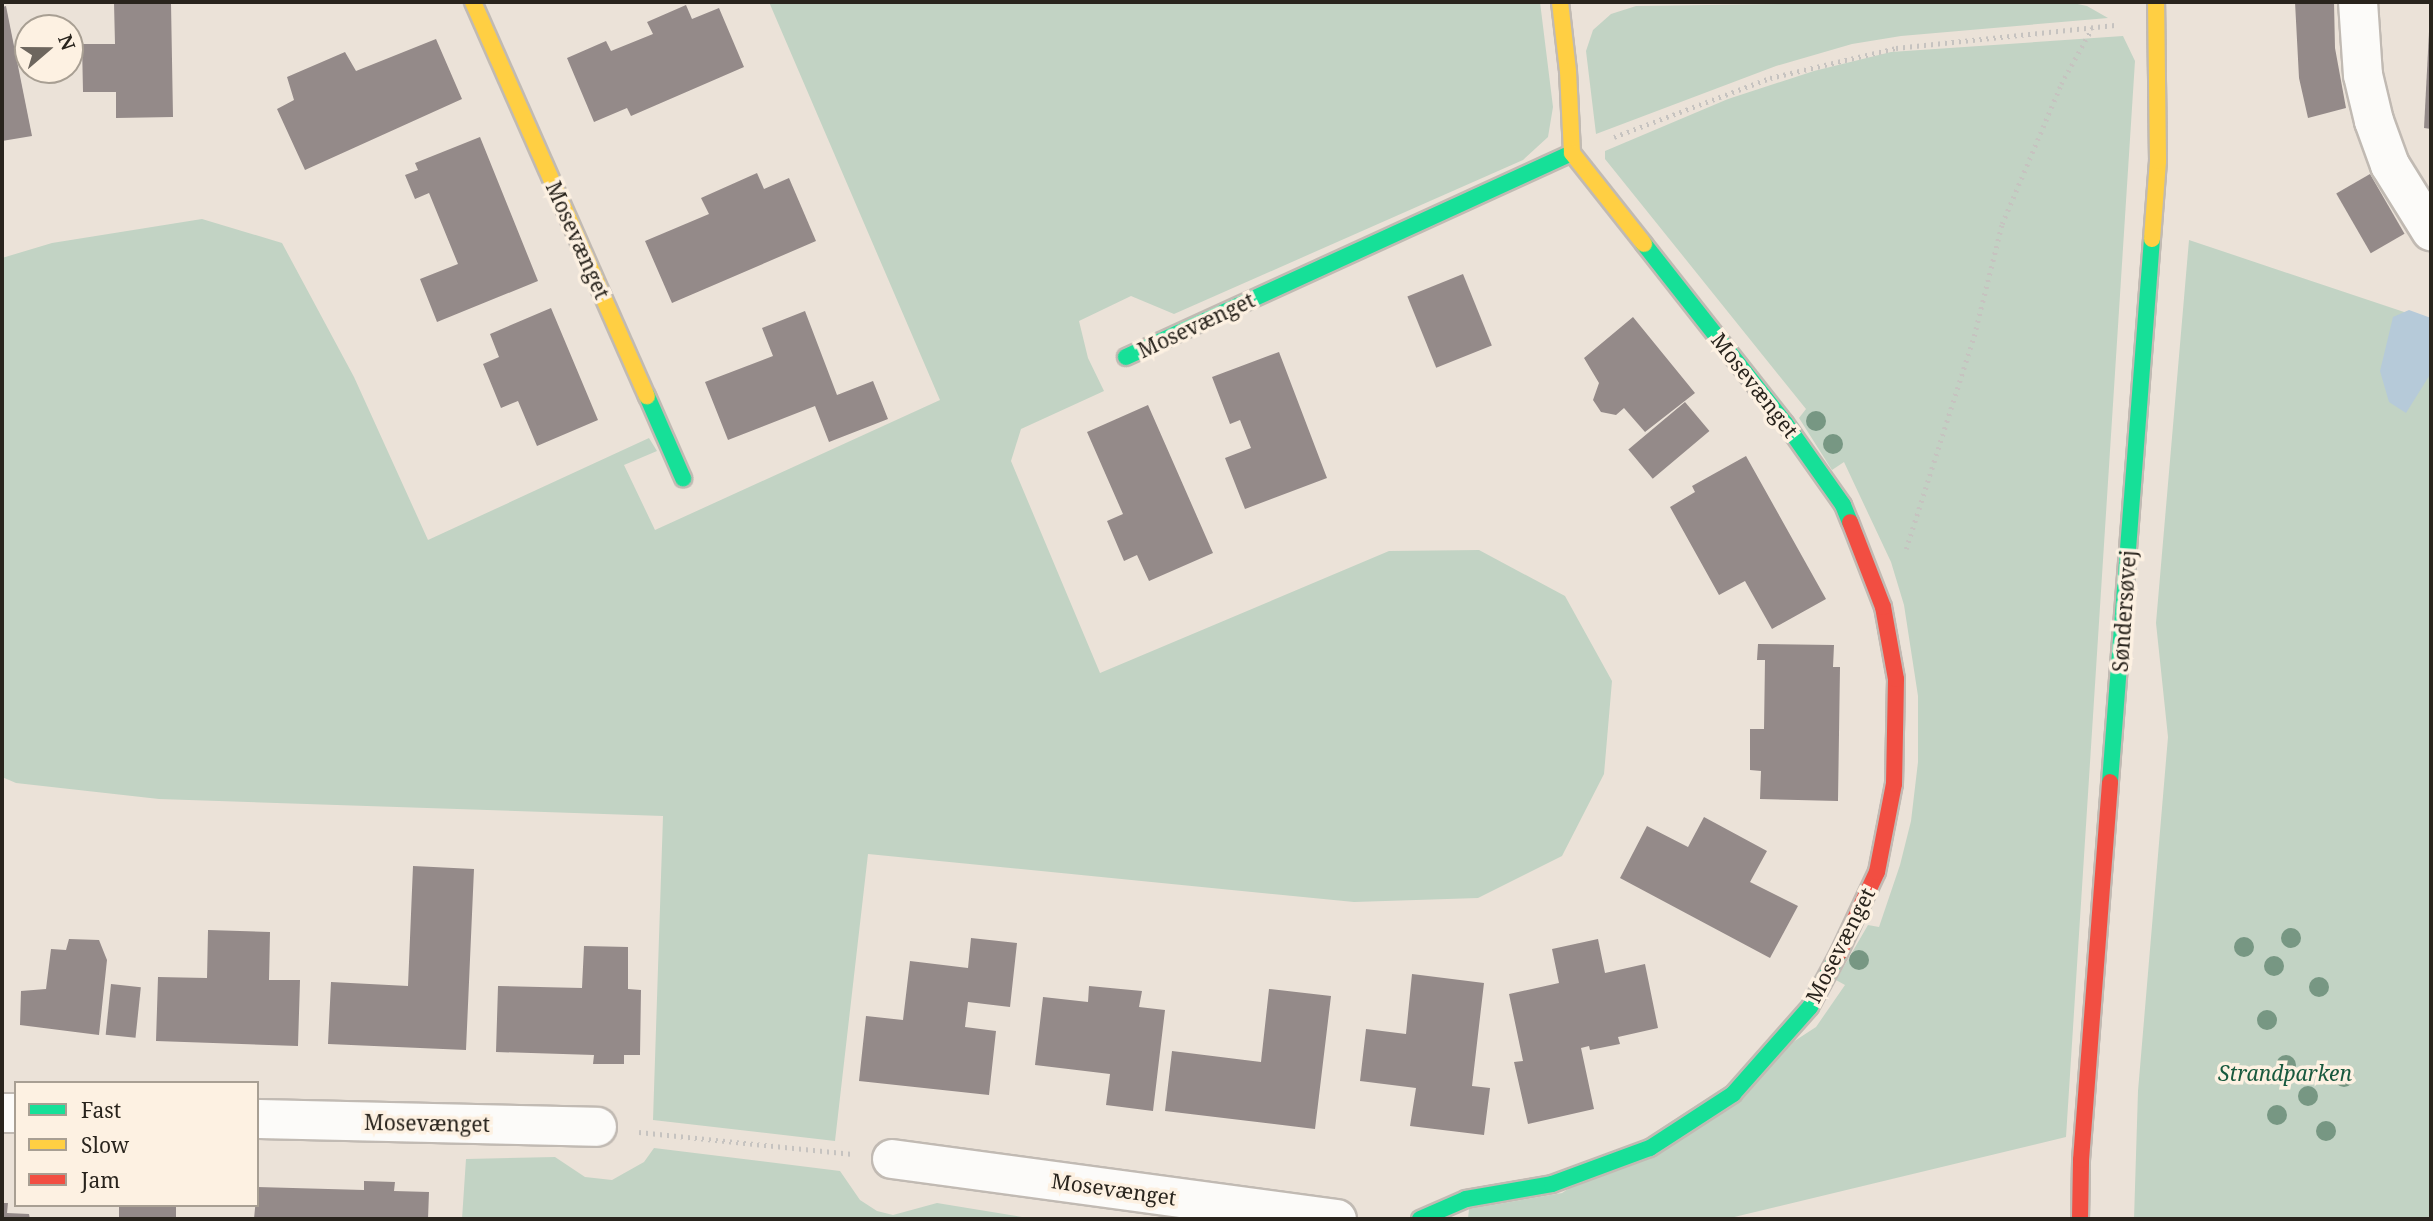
<!DOCTYPE html>
<meta charset="utf-8">
<style>
body{margin:0}
#map{position:relative;width:2433px;height:1221px;overflow:hidden;background:#ebe2d8;font-family:"Noto Serif",serif}
div>[style]{position:absolute}
[style*='--x']{left:calc(var(--x)*1px);top:calc(var(--y)*1px);width:calc(var(--w)*1px);rotate:calc(var(--a)*1deg)}
.green>*{inset:0;background:#c2d3c4}
.water>*{inset:0;background:#b6cad9}
.building>*{inset:0;background:#948a89;transform-origin:0 0}
.path>*{height:4.5px;margin-top:-2.25px;transform-origin:0;background:repeating-linear-gradient(90deg,#c6c3c0 0 2px,transparent 0 7px)}
.roads{filter:drop-shadow(2px 0 #c1bab3) drop-shadow(-2px 0 #c1bab3) drop-shadow(0 2px #c1bab3) drop-shadow(0 -2px #c1bab3)}
.street>*{height:38px;margin:-19px;padding:0 19px;transform-origin:19px;border-radius:19px;background:#fcfbf9}
.fast>*{height:16px;margin:-8px;padding:0 8px;transform-origin:8px;border-radius:8px;background:#16e098}
.slow>*{height:16px;margin:-8px;padding:0 8px;transform-origin:8px;border-radius:8px;background:#ffcf43}
.jam>*{height:16px;margin:-8px;padding:0 8px;transform-origin:8px;border-radius:8px;background:#f24e42}
.trees>*{width:20px;height:20px;margin:-10px;border-radius:50%;background:#779783}
span{translate:-50% -50%;white-space:nowrap;text-align:center;line-height:1.15;-webkit-text-stroke:7px #fdf1e2;paint-order:stroke}
.street-label{font-size:21px;color:#29241d}
.park-label{font-size:21px;color:#18593e;font-style:italic}
.frame{position:absolute;inset:0;border:4px solid #29241d;pointer-events:none}
.legend{position:absolute;left:14px;top:1081px;width:245px;height:126px;box-sizing:border-box;background:#fdf1e2;border:2px solid #a89f93;margin:0;padding:9px 12px;list-style:none;font-size:21px;color:#29241d}
.legend li{display:flex;align-items:center;gap:14px;height:35px}
.legend b{width:35px;border:2px solid #a89f93}
.north{position:absolute;left:14px;top:14px;width:70px;height:70px;box-sizing:border-box;background:#fdf1e2;border:2px solid #a89f93;border-radius:50%;rotate:70deg;font-size:19px;font-weight:700;line-height:28px;text-align:center;color:#29241d}
.north::after{content:'';display:block;margin:auto;width:24px;height:32px;background:#6d665e;clip-path:polygon(50% 0,100% 100%,50% 72%,0 100%)}
</style>
<div id="map">
<div class="green">
<div style="clip-path:polygon(769px 2px,1540px 2px,1553px 107px,1548px 137px,1523px 160px,1174px 314px,1131px 296px,1079px 321px,1088px 358px,1104px 391px,1021px 429px,1011px 461px,1100px 673px,1389px 551px,1479px 550px,1565px 596px,1612px 681px,1604px 774px,1562px 856px,1478px 898px,1354px 902px,868px 854px,835px 1141px,653px 1120px,663px 816px,159px 799px,16px 783px,2px 777px,2px 258px,52px 243px,202px 219px,282px 243px,354px 377px,428px 540px,649px 438px,657px 451px,624px 465px,655px 530px,940px 400px)"></div>
<div style="clip-path:polygon(1925px 2px,2068px 2px,2087px 6px,2108px 18px,1901px 36px,1852px 44px,1776px 66px,1596px 134px,1586px 51px,1593px 30px,1611px 14px,1636px 6px)"></div>
<div style="clip-path:polygon(2123px 36px,2135px 61px,2066px 1137px,1726px 1219px,1468px 1219px,1469px 1209px,1562px 1193px,1816px 1027px,1845px 985px,1836px 980px,1868px 925px,1879px 927px,1900px 865px,1911px 821px,1918px 762px,1918px 696px,1904px 605px,1891px 562px,1844px 462px,1832px 470px,1799px 418px,1806px 409px,1605px 159px,1605px 151px,1728px 99px,1814px 71px,1891px 52px)"></div>
<div style="clip-path:polygon(2189px 240px,2431px 321px,2431px 1219px,2134px 1219px,2138px 1091px,2168px 737px,2156px 623px)"></div>
<div style="clip-path:polygon(654px 1148px,840px 1171px,860px 1200px,877px 1211px,893px 1215px,937px 1203px,1034px 1219px,462px 1219px,466px 1159px,555px 1157px,585px 1177px,612px 1180px,644px 1162px)"></div>
</div>
<div class="water">
<div style="clip-path:polygon(2409px 310px,2431px 318px,2431px 373px,2406px 413px,2389px 402px,2380px 371px,2393px 317px)"></div>
</div>
<div class="building">
<div style="clip-path:polygon(2295px 2px,2334px 2px,2335px 48px,2346px 108px,2308px 118px,2299px 78px)"></div>
<div style="clip-path:polygon(114px 3px,171px 3px,173px 117px,116px 118px,116px 92px,83px 92px,82px 44px,115px 44px)"></div>
<div style="clip-path:polygon(686px 5px,692px 19px,719px 8px,744px 67px,631px 116px,627px 108px,594px 122px,567px 58px,606px 41px,611px 51px,653px 34px,647px 22px)"></div>
<div style="clip-path:polygon(6px 6px,32px 136px,2px 141px,2px 7px)"></div>
<div style="clip-path:polygon(2429px 32px,2431px 32px,2431px 129px,2424px 128px)"></div>
<div style="clip-path:polygon(436px 39px,462px 99px,305px 170px,277px 109px,294px 100px,287px 77px,345px 52px,356px 71px)"></div>
<div style="clip-path:polygon(480px 137px,538px 281px,437px 322px,420px 279px,458px 264px,429px 193px,415px 199px,405px 175px,418px 170px,415px 163px)"></div>
<div style="clip-path:polygon(757px 173px,764px 189px,789px 178px,816px 241px,672px 303px,645px 241px,709px 214px,701px 198px)"></div>
<div style="left:2370px;top:174px;width:69px;height:39px;rotate:60deg"></div>
<div style="left:1463px;top:274px;width:77px;height:60px;rotate:68deg"></div>
<div style="clip-path:polygon(551px 308px,598px 420px,537px 446px,518px 401px,501px 408px,483px 364px,499px 357px,490px 334px)"></div>
<div style="clip-path:polygon(805px 311px,837px 395px,873px 381px,888px 419px,829px 442px,815px 406px,728px 440px,705px 382px,773px 356px,762px 328px)"></div>
<div style="clip-path:polygon(1633px 317px,1695px 393px,1645px 432px,1624px 408px,1616px 415px,1601px 412px,1593px 400px,1599px 383px,1584px 358px)"></div>
<div style="clip-path:polygon(1279px 352px,1327px 478px,1245px 509px,1225px 458px,1251px 448px,1240px 420px,1230px 424px,1212px 377px)"></div>
<div style="left:1685px;top:402px;width:38px;height:74px;rotate:50deg"></div>
<div style="clip-path:polygon(1148px 405px,1213px 553px,1149px 581px,1137px 555px,1124px 561px,1107px 521px,1123px 514px,1087px 432px)"></div>
<div style="clip-path:polygon(1746px 456px,1826px 599px,1772px 629px,1745px 581px,1719px 595px,1670px 507px,1695px 492px,1692px 486px)"></div>
<div style="clip-path:polygon(1758px 644px,1834px 645px,1833px 667px,1840px 667px,1838px 801px,1760px 799px,1761px 771px,1750px 770px,1750px 729px,1764px 729px,1765px 660px,1757px 660px)"></div>
<div style="clip-path:polygon(1704px 817px,1767px 851px,1750px 882px,1798px 906px,1770px 958px,1620px 878px,1647px 826px,1688px 847px)"></div>
<div style="clip-path:polygon(413px 866px,474px 869px,466px 1050px,328px 1044px,331px 982px,408px 986px)"></div>
<div style="clip-path:polygon(208px 930px,270px 932px,269px 980px,300px 980px,298px 1046px,156px 1041px,158px 977px,207px 978px)"></div>
<div style="clip-path:polygon(971px 938px,1017px 943px,1010px 1007px,968px 1002px,965px 1027px,996px 1031px,989px 1095px,859px 1081px,866px 1016px,903px 1020px,910px 961px,968px 968px)"></div>
<div style="clip-path:polygon(69px 939px,99px 940px,107px 960px,99px 1035px,20px 1025px,21px 991px,46px 989px,51px 949px,66px 950px)"></div>
<div style="clip-path:polygon(1598px 939px,1605px 973px,1645px 964px,1658px 1028px,1618px 1037px,1620px 1044px,1590px 1050px,1589px 1046px,1581px 1048px,1594px 1109px,1528px 1124px,1514px 1062px,1523px 1061px,1509px 994px,1559px 983px,1552px 949px)"></div>
<div style="clip-path:polygon(584px 946px,628px 947px,628px 989px,641px 990px,640px 1055px,624px 1055px,624px 1064px,593px 1064px,594px 1055px,496px 1052px,498px 986px,582px 988px)"></div>
<div style="clip-path:polygon(1412px 974px,1484px 983px,1472px 1086px,1490px 1088px,1484px 1135px,1410px 1126px,1416px 1088px,1360px 1081px,1366px 1029px,1406px 1034px)"></div>
<div style="left:111px;top:984px;width:30px;height:51px;rotate:6deg"></div>
<div style="clip-path:polygon(1089px 986px,1142px 991px,1139px 1007px,1165px 1010px,1153px 1111px,1106px 1105px,1110px 1074px,1035px 1065px,1043px 997px,1088px 1002px)"></div>
<div style="clip-path:polygon(1269px 989px,1331px 996px,1315px 1129px,1165px 1111px,1172px 1051px,1261px 1062px)"></div>
<div style="clip-path:polygon(364px 1181px,395px 1182px,394px 1191px,429px 1192px,428px 1219px,254px 1219px,257px 1187px,364px 1190px)"></div>
<div style="clip-path:polygon(2px 1203px,8px 1203px,7px 1213px,29px 1214px,30px 1219px,2px 1219px)"></div>
<div style="left:119px;top:1205px;width:57px;height:14px"></div>
</div>
<div class="path">
<div style="--x:1614;--y:137;--w:167;--a:-20.7"></div>
<div style="--x:1770;--y:78;--w:130;--a:-13.4"></div>
<div style="--x:1896;--y:48;--w:220;--a:-6"></div>
<div style="--x:1906;--y:549;--w:224;--a:-72.3"></div>
<div style="--x:1974;--y:336;--w:115;--a:-76"></div>
<div style="--x:2002;--y:224;--w:152;--a:-67.1"></div>
<div style="--x:2061;--y:84;--w:64;--a:-61"></div>
<div style="--x:639;--y:1132;--w:215;--a:5.9"></div>
</div>
<div class="roads">
<div class="street">
<div style="--x:2358;--y:2;--w:73;--a:86.1"></div>
<div style="--x:2363;--y:75;--w:47;--a:76.6"></div>
<div style="--x:2374;--y:121;--w:47;--a:70"></div>
<div style="--x:2390;--y:165;--w:78;--a:58.2"></div>
<div style="--x:2;--y:1113;--w:14;--a:0"></div>
<div style="--x:257;--y:1119;--w:340;--a:1.3"></div>
<div style="--x:892;--y:1159;--w:449;--a:7.7"></div>
</div>
<div class="fast">
<div style="--x:1644;--y:244;--w:228;--a:51.8"></div>
<div style="--x:1785;--y:423;--w:100;--a:54.7"></div>
<div style="--x:1843;--y:505;--w:18;--a:68"></div>
<div style="--x:1126;--y:357;--w:490;--a:-24.6"></div>
<div style="--x:647;--y:396;--w:90;--a:66.3"></div>
<div style="--x:2110;--y:782;--w:545;--a:-85.58"></div>
<div style="--x:1420;--y:1219;--w:50;--a:-23.5"></div>
<div style="--x:1466;--y:1199;--w:87;--a:-9.9"></div>
<div style="--x:1552;--y:1184;--w:104;--a:-20.2"></div>
<div style="--x:1650;--y:1148;--w:99;--a:-33"></div>
<div style="--x:1733;--y:1094;--w:116;--a:-48.5"></div>
<div style="--x:1810;--y:1007;--w:61;--a:-61.8"></div>
</div>
<div class="slow">
<div style="--x:473;--y:2;--w:431;--a:66.2"></div>
<div style="--x:1560;--y:2;--w:69;--a:83.4"></div>
<div style="--x:1568;--y:71;--w:82;--a:87.2"></div>
<div style="--x:1572;--y:153;--w:116;--a:51.6"></div>
<div style="--x:2152;--y:239;--w:78;--a:-85.6"></div>
<div style="--x:2158;--y:161;--w:159;--a:-90.7"></div>
</div>
<div class="jam">
<div style="--x:1839;--y:953;--w:89;--a:-64.9"></div>
<div style="--x:1877;--y:872;--w:90;--a:-79.1"></div>
<div style="--x:1894;--y:784;--w:105;--a:-88.9"></div>
<div style="--x:1896;--y:679;--w:73;--a:-100.2"></div>
<div style="--x:1883;--y:607;--w:91;--a:-111.2"></div>
<div style="--x:2080;--y:1219;--w:59;--a:-89"></div>
<div style="--x:2081;--y:1160;--w:379;--a:-85.6"></div>
</div>
</div>
<div class="trees">
<div style="left:1816px;top:421px"></div>
<div style="left:1833px;top:444px"></div>
<div style="left:2291px;top:938px"></div>
<div style="left:2244px;top:947px"></div>
<div style="left:1859px;top:960px"></div>
<div style="left:2274px;top:966px"></div>
<div style="left:2319px;top:987px"></div>
<div style="left:2267px;top:1020px"></div>
<div style="left:2286px;top:1065px"></div>
<div style="left:2344px;top:1077px"></div>
<div style="left:2308px;top:1096px"></div>
<div style="left:2277px;top:1115px"></div>
<div style="left:2326px;top:1131px"></div>
</div>
<div class="street-label">
<span style="left:578px;top:240px;rotate:66deg">Mosevænget</span>
<span style="left:1196px;top:325px;rotate:-25deg">Mosevænget</span>
<span style="left:1755px;top:385px;rotate:52deg">Mosevænget</span>
<span style="left:2124px;top:611px;rotate:-86deg">Søndersøvej</span>
<span style="left:1840px;top:945px;rotate:-63deg">Mosevænget</span>
<span style="left:427px;top:1123px;rotate:1deg">Mosevænget</span>
<span style="left:1114px;top:1189px;rotate:8deg">Mosevænget</span>
</div>
<div class="park-label">
<span style="left:2285px;top:1073px">Strandparken</span>
</div>
<div class="frame"></div>
<ul class="legend">
<li><b style="height:9px;background:#16e098"></b>Fast</li>
<li><b style="height:9px;background:#ffcf43"></b>Slow</li>
<li><b style="height:9px;background:#f24e42"></b>Jam</li>
</ul>
<div class="north">N</div>
</div>
